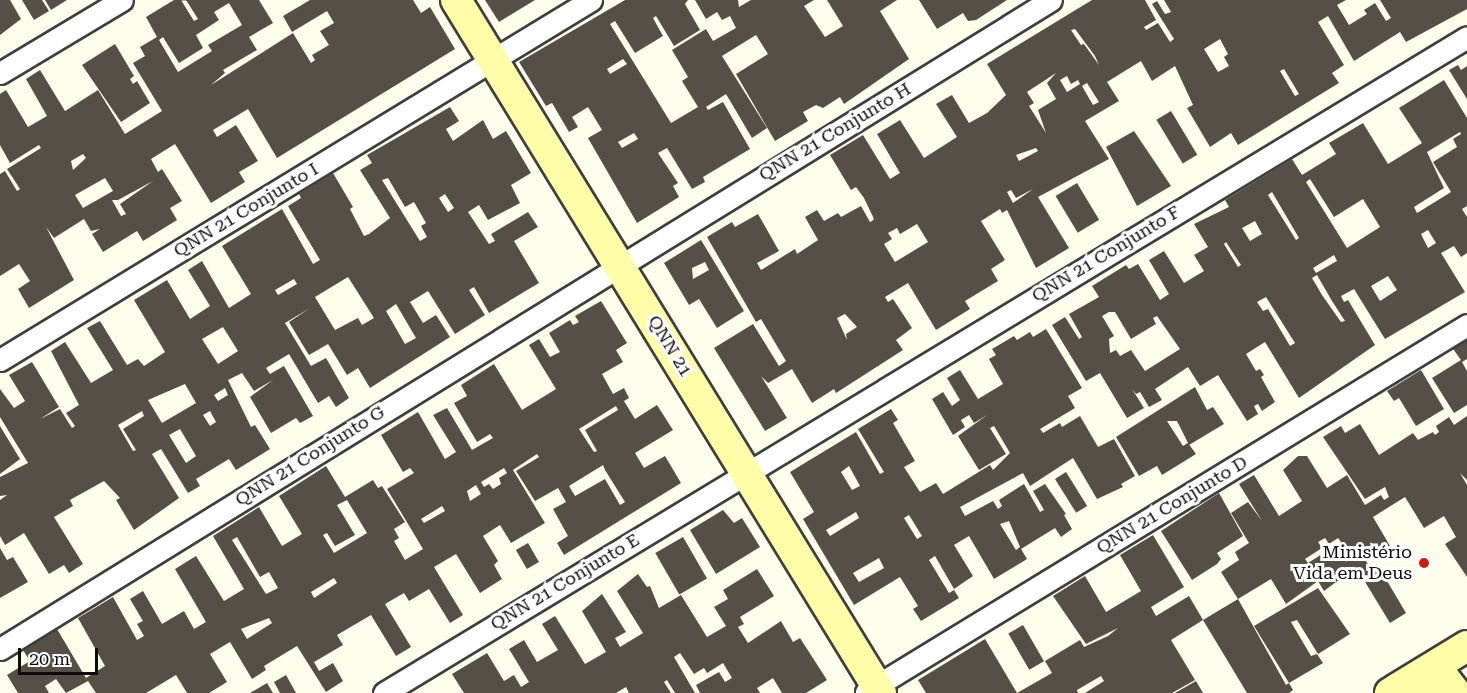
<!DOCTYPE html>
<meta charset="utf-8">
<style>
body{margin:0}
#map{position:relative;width:1467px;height:693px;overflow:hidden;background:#fffdec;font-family:"Roboto Serif",serif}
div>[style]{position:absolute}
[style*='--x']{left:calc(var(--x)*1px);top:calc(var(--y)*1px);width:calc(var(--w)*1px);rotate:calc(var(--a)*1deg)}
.building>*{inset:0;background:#564f48;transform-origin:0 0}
.roads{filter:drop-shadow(2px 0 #3f3f3f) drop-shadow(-2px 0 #3f3f3f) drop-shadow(0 2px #3f3f3f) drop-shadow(0 -2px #3f3f3f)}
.street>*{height:21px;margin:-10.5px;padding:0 10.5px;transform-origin:10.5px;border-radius:10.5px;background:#fff}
.secondary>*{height:30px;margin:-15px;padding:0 15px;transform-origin:15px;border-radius:15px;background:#fffda7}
.dots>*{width:16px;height:16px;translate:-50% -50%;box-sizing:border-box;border:3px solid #fff;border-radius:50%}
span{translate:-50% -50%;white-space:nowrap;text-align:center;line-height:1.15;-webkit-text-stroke:6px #fff;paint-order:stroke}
.street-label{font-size:18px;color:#0c0c0c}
.poi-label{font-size:18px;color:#0c0c0c}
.right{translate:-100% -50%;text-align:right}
.scale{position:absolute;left:18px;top:648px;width:80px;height:27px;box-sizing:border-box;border:3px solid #0c0c0c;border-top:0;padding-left:8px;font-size:18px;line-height:21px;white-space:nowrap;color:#0c0c0c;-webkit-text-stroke:4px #fff;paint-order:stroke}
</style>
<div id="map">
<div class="building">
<div style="clip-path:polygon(0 0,10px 0,21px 19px,0 35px)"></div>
<div style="clip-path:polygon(22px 0,42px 0,49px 11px,34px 20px)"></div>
<div style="clip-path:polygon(45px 0,67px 0,51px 10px)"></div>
<div style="clip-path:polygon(evenodd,174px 0,181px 0,194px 21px,198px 19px,186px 0,259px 0,273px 23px,249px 37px,257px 50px,223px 70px,225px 73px,211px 85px,293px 33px,311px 63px,315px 60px,312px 55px,329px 45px,320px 31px,334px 23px,327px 11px,292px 32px,283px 16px,310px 0,413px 0,421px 13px,430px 7px,455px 49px,277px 158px,248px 109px,213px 130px,217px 137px,236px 125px,258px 161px,239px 172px,245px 182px,211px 203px,175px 144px,151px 159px,158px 172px,162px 169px,182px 201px,170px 208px,177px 220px,143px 241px,137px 231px,103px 252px,92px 234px,100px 229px,91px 231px,84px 219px,54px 238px,46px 227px,74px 280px,29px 308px,18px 289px,30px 281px,19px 264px,0 276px,0 174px,5px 171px,17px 191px,20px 189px,7px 169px,41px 148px,39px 145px,10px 163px,0 145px,0 94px,6px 90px,28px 127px,47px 116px,26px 79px,40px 70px,65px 111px,98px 90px,125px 134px,162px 111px,133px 63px,145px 56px,140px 47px,157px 37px,146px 17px,174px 0,229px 3px,242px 25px,208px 45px,212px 51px,178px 72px,159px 40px,163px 37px,179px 63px,203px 48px,196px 35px,219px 20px,214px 12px,229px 3px,174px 0,83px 154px,86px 158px,73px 170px,71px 161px,83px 154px,174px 0,105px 178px,113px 191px,83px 208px,75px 195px,105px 178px,174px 0,153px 181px,120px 204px,126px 214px,121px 216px,112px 200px,118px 200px,153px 181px)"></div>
<div style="clip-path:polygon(485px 0,535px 0,499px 22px)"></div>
<div style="clip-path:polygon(evenodd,625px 0,688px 0,685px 4px,700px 30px,674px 46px,656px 16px,653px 18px,663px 36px,635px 53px,615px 21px,610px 24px,671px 123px,698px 107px,682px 81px,688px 77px,672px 50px,706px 29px,713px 41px,736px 28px,730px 16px,722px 20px,717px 12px,706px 19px,695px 0,738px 0,739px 7px,751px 0,814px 0,804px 6px,825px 37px,843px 26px,827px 0,897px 0,880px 11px,909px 59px,844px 104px,840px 97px,823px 108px,816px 105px,803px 112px,808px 121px,775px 141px,736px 74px,768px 54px,756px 35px,722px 56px,767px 128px,752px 138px,726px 94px,706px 107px,708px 110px,723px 102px,750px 149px,703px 177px,705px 182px,692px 189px,667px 148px,658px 153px,678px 183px,673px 186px,679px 197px,637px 223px,588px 138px,602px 130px,588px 107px,572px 117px,578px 127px,569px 132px,552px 103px,546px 106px,519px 62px,625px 0,623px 59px,627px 64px,610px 74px,607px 69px,623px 59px,625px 0,634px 133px,638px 139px,622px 148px,618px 142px,634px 133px)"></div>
<div style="clip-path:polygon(919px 0,1007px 0,976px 20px,968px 21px,963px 13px,937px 29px)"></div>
<div style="clip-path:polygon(evenodd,1092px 0,1145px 0,1156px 20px,1144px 27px,1146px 30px,1158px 23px,1170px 42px,1174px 39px,1152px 4px,1157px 1px,1165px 14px,1171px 12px,1164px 0,1346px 0,1337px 5px,1349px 25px,1367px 14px,1364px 10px,1375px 3px,1386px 21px,1391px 18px,1380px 0,1467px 0,1467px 9px,1406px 42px,1400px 32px,1354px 61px,1328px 16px,1318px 22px,1344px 65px,1332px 73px,1339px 83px,1238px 145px,1231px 133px,1210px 147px,1187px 108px,1193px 105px,1175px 66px,1152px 81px,1141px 61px,1107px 82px,1119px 101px,1085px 121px,1109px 159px,1038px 197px,1069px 248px,1036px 268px,1007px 210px,1002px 213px,1000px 209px,981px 221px,1005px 260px,991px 269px,998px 281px,965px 301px,970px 309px,936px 330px,908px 283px,885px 297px,888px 302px,893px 299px,912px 328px,896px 340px,903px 350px,836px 393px,834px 389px,812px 403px,792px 369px,768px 383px,761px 376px,787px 418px,765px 431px,714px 348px,753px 324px,779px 366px,786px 361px,761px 319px,756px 322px,707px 237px,732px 222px,735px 227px,758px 214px,779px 251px,757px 263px,761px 270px,795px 249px,797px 254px,818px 240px,805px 217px,817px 210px,824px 221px,838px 213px,841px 217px,861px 206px,870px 222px,872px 221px,874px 219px,864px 198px,856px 187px,851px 190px,830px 155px,863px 135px,890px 179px,900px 173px,877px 134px,900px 120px,924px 158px,957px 137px,936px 104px,952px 95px,969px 123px,987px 113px,1006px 95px,987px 64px,1092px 0,1075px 29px,1095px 56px,1099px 65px,1084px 44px,1081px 45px,1071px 30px,1075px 29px,1092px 0,1220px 39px,1228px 54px,1224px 57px,1229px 66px,1218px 72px,1204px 49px,1220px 39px,1092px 0,1284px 69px,1299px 94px,1295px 96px,1280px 71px,1284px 69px,1092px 0,1056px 73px,1047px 83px,1056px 99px,1038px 110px,1046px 133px,1029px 106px,1034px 103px,1027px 92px,1056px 73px,1092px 0,1067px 76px,1071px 84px,1078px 80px,1080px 84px,1067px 92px,1060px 80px,1067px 76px,1092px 0,1087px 83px,1099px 102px,1093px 105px,1082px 86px,1087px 83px,1092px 0,1036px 148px,1038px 151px,1019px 161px,1016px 155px,1036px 148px,1092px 0,1033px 189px,1013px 203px,1007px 192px,1011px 190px,1016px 198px,1033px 189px,1092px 0,917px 224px,928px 242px,895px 262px,884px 244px,892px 239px,888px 233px,897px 228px,900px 234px,917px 224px,1092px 0,845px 314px,857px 327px,846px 334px,847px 340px,837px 318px,845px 314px)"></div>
<div style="clip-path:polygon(115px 44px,134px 76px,130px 79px,133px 84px,137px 81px,150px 103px,121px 122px,82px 65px)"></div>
<div style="clip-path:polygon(1458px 65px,1461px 70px,1467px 66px,1467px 99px,1449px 70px)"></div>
<div style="clip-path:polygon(evenodd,1444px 80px,1467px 118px,1467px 206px,1462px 209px,1467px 217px,1467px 253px,1461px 257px,1454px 246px,1441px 253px,1465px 292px,1385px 339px,1354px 289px,1341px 296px,1344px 302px,1348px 300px,1375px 345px,1299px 398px,1265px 342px,1246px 354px,1256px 371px,1260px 369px,1264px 375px,1261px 377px,1275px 402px,1262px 411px,1258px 404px,1254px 406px,1258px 414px,1247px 421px,1218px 375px,1200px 386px,1188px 367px,1155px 389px,1162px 400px,1149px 407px,1140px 392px,1136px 394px,1132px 389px,1144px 408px,1127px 418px,1100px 373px,1086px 381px,1052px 325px,1065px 317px,1079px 339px,1082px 337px,1069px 314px,1099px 297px,1092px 286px,1126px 265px,1129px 269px,1138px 264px,1160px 300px,1169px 294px,1149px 260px,1164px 251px,1184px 283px,1204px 271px,1194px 255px,1208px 247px,1194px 224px,1229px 207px,1225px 200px,1292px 159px,1302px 175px,1336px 154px,1329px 143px,1363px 123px,1388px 164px,1422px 143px,1399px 108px,1444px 80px,1460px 132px,1461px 134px,1453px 139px,1457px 147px,1433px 162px,1451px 192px,1417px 213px,1414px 207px,1444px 188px,1427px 152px,1460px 132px,1444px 80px,1310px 179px,1334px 217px,1363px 199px,1380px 227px,1347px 248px,1306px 182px,1310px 179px,1444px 80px,1272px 192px,1299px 238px,1296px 240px,1268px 195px,1272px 192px,1444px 80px,1255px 221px,1262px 234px,1250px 241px,1242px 228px,1255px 221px,1444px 80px,1428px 230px,1436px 243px,1428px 248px,1421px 234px,1428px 230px,1444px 80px,1226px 242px,1241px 265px,1238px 267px,1224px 244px,1226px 242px,1444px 80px,1334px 255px,1337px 261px,1316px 273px,1313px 268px,1334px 255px,1444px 80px,1317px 275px,1332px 301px,1345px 321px,1341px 322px,1322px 295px,1312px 278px,1317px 275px,1444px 80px,1388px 276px,1397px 290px,1380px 301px,1371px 286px,1388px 276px,1444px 80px,1266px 297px,1271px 305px,1295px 343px,1290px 346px,1268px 309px,1263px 311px,1257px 302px,1266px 297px,1444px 80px,1109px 312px,1115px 312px,1131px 339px,1156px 324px,1153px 318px,1157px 316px,1180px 349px,1145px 371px,1131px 350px,1120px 356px,1116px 350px,1110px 353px,1109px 339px,1114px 336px,1102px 316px,1109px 312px)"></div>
<div style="clip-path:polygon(evenodd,450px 107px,459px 121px,446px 129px,453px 141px,483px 120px,493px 139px,506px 131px,531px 173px,511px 185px,520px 203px,488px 220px,479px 205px,468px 212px,489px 244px,495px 241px,491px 234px,528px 212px,538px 227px,514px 241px,539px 283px,489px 313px,474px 287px,469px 290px,485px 315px,455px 334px,428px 291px,410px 302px,423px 323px,436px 315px,450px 337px,370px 388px,358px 368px,347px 375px,328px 344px,309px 355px,304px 347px,289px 322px,310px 308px,285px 323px,311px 366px,326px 358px,349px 398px,336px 407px,329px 396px,318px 403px,289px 354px,266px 368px,270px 374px,284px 366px,313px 416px,300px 423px,296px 418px,271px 433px,250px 397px,273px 380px,254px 391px,242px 373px,228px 380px,251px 427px,255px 425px,270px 449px,236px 470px,229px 459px,196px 479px,200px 486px,188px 493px,161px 449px,152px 454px,179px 498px,134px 530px,116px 500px,120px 498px,104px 481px,70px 500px,73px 506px,54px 517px,83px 564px,69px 573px,64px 565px,49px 574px,24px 533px,5px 545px,0 536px,0 500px,7px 495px,0 496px,0 477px,28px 463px,0 417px,0 389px,14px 408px,25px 401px,9px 375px,32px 362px,59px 407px,40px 419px,60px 409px,72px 428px,75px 426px,66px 413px,79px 405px,51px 351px,65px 342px,91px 383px,113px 370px,87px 328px,100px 321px,127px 365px,138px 359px,144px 366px,165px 352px,134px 300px,167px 280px,190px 319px,210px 306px,188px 270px,202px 261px,229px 308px,251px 294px,222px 246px,282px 209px,313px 264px,320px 260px,288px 206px,301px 198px,299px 194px,333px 173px,353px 207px,350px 209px,364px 236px,369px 234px,390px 218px,360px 170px,372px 163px,367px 155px,450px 107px,388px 178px,405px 207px,414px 202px,426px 223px,421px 226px,427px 237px,420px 241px,382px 180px,388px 178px,450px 107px,445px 194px,454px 208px,448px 212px,439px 198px,445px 194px,450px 107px,348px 277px,374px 318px,362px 325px,358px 318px,335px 330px,315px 297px,348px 277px,450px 107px,294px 279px,297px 284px,278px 295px,275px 290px,294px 279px,450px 107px,396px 304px,416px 338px,405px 344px,386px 311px,396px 304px,450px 107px,223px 327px,238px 351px,218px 364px,202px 339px,223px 327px,450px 107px,185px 384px,196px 403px,162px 423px,148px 400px,185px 384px,450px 107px,225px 388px,228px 395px,218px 401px,214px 395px,225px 388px,450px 107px,142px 411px,144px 416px,123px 429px,136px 450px,133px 451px,118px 425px,142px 411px,450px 107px,210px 411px,216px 422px,210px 426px,203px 415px,210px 411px,450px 107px,180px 429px,196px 456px,186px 463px,169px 435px,180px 429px)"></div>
<div style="left:1171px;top:111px;width:51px;height:17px;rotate:59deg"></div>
<div style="clip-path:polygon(1134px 131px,1171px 186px,1137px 206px,1106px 147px)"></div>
<div style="left:1077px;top:183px;width:43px;height:25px;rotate:59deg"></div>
<div style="clip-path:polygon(evenodd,701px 240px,744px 311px,717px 328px,699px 299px,689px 305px,664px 263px,701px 240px,705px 262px,709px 270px,693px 279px,692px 268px,705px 262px)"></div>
<div style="clip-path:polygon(evenodd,601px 301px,627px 343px,616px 350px,623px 362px,602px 374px,613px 394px,624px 388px,629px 398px,624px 401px,635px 419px,657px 405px,673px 430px,635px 453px,644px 468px,665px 456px,681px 483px,564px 555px,557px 543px,568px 536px,553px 509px,566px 502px,558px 488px,535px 501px,516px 471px,539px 457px,537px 454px,513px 470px,545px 523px,511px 543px,500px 525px,483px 536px,498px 561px,494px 565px,502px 579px,480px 593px,456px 554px,434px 567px,463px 615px,450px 623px,429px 589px,409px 601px,404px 593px,385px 604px,411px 647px,396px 656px,371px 615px,337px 635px,343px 645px,314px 662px,319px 671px,333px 663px,343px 681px,326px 692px,297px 646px,264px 666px,266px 670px,252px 679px,230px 642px,210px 654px,227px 682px,209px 693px,187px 693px,176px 675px,146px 693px,96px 693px,88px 681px,66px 693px,56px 679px,45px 686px,49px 693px,18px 693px,7px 675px,30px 661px,23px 650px,57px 629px,86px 678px,105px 666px,78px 618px,113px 597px,137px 640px,144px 636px,137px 624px,143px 621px,130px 599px,143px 591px,162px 624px,184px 611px,194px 629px,206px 622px,175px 569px,196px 556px,224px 601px,244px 589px,213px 536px,259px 507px,282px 546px,302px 534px,279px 496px,326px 466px,345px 497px,373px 480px,378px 488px,382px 486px,405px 522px,394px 529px,399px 538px,394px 541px,405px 560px,423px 549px,387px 489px,414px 473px,410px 468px,403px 472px,381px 435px,418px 412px,445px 459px,456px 452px,433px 415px,447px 408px,472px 450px,493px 438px,490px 434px,477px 442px,454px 403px,467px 396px,461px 385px,494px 364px,522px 410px,556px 389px,529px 345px,539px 339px,550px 357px,560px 352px,549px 333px,570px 320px,573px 325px,579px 322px,575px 316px,601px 301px,616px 406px,618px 410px,585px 430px,597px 451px,594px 452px,579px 429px,616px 406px,601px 301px,603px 465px,605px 470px,625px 502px,620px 505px,605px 479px,575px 496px,569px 486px,603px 465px,601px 301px,504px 468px,507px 473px,499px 478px,501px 484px,493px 489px,489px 484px,484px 487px,481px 482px,504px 468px,601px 301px,476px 485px,481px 494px,470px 501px,467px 491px,476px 485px,601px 301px,347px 500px,367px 533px,334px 553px,323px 535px,327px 533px,335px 546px,355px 535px,337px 505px,347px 500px,601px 301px,442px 506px,445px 511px,424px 523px,421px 519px,442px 506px,601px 301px,237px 537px,260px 577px,269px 572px,278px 588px,266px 594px,232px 540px,237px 537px,601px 301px,334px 578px,337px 583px,314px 598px,311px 592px,334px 578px,601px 301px,269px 618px,272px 623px,247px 639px,241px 629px,269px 618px)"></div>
<div style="clip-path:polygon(evenodd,1046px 329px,1082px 388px,1068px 396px,1075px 408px,1040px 429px,1043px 433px,1060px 423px,1062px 427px,1080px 416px,1098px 447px,1114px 439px,1135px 476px,1121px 484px,1123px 487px,1097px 499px,1073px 458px,1030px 486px,1023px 473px,960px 507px,965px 516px,993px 501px,998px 509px,1002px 506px,999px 500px,1024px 484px,1040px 512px,1044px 510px,1033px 491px,1045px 484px,1066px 514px,1064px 515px,1072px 529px,1061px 537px,1055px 528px,1021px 549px,1027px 559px,994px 579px,969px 536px,954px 545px,973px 576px,954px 589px,935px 556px,929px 560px,949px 593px,954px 590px,959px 598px,921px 621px,913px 609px,918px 606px,900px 577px,854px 605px,803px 519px,814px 512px,790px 472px,856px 432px,880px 474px,884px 472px,858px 429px,891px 409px,898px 420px,893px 423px,915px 461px,904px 467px,920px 492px,936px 483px,943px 494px,990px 465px,993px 470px,1010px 453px,994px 426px,990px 428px,1006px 454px,979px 470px,958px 436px,987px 415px,974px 423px,969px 415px,961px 420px,965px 427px,953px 435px,932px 399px,943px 392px,952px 406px,960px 400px,947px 378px,960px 370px,978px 399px,1003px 384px,989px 359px,996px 355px,992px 349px,1014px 336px,1017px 340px,1030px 332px,1033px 337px,1046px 329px,849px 466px,860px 486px,852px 490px,841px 472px,849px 466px,1046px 329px,856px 512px,859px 518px,830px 536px,826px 530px,856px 512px,1046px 329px,909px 515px,922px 536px,917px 539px,904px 518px,909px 515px,1046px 329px,1009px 521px,1020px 547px,1016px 550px,1000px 524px,1009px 521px,1046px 329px,879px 558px,884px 568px,859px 582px,853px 573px,879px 558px)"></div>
<div style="clip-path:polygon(1467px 336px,1467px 359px,1462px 362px,1467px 371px,1467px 405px,1454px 413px,1432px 378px,1461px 360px,1451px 346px)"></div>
<div style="clip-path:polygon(1421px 370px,1444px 409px,1416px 426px,1399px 398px,1394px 401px,1387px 391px)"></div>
<div style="clip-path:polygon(1195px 387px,1207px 410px,1213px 407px,1224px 424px,1189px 445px,1177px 421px,1167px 421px,1183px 446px,1188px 443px,1196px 454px,1162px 475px,1157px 466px,1139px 476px,1116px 437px)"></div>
<div style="clip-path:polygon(evenodd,1467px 416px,1467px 480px,1460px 473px,1467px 485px,1467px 577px,1445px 544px,1456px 537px,1444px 516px,1424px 528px,1405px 497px,1373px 517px,1390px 546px,1366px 561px,1370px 568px,1377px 564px,1406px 613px,1390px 623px,1356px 567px,1324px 591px,1318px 581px,1286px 604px,1271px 579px,1238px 599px,1221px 572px,1239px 560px,1235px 552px,1249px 543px,1231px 513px,1248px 502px,1262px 521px,1239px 484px,1254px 475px,1279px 516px,1302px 501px,1283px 470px,1298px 456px,1307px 456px,1327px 488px,1347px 475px,1365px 505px,1381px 495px,1384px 500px,1389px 497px,1385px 487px,1365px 499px,1323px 437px,1341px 426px,1345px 433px,1360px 424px,1379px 455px,1413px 433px,1418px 440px,1433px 432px,1435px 435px,1439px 432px,1436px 426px,1449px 417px,1454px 425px,1467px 416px,1325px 538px,1329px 544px,1338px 538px,1341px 542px,1308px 563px,1305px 559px,1322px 548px,1318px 542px,1325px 538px)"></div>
<div style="clip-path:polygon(0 426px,20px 459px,0 474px)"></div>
<div style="left:1066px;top:472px;width:40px;height:13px;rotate:58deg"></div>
<div style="clip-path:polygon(1219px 493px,1243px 536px,1217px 553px,1221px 559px,1217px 564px,1192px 580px,1161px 531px)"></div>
<div style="clip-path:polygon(723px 510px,734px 523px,742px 518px,760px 547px,716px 574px,690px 530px)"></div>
<div style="clip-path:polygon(1153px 535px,1184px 587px,1151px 607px,1156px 616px,1189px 596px,1203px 620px,1171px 640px,1195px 680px,1172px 693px,1085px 693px,1104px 681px,1101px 676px,1077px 690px,1078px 693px,926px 693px,918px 680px,985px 639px,1017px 693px,1052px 673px,1045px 661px,1080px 640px,1084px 647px,1108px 636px,1118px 628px,1086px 644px,1053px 596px,1085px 576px,1106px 612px,1141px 591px,1120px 555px)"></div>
<div style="left:683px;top:537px;width:48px;height:32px;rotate:60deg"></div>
<div style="left:528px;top:543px;width:22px;height:14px;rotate:60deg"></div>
<div style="clip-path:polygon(0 548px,7px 560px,13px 557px,28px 582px,0 598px)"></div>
<div style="clip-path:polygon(757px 569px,774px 596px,740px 617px,744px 624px,738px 627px,748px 643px,781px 621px,793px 642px,800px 638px,827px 680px,806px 693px,782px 693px,773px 678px,757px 688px,760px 693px,700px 693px,696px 685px,719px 672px,725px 682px,732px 678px,723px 663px,707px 673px,704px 668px,694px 674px,680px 653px,674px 657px,695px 693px,675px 693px,667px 680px,664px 682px,671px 693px,629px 693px,626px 687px,616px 693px,464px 693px,452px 674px,487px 653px,504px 681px,514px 675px,521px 687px,529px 682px,509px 649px,524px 640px,537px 662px,558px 650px,542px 624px,555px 616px,585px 664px,606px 652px,582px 611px,602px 594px,626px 632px,615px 638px,620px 647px,643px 633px,617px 591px,638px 574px,647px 587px,650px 586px,659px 608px,681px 595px,707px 637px,726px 626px,714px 607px,728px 599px,723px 590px)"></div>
<div style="clip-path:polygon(1318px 588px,1350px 634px,1318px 654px,1297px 620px,1291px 622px,1311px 656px,1317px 654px,1323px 663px,1289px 683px,1254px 626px)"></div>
<div style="clip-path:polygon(1238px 599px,1286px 685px,1289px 683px,1293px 690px,1289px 693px,1247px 693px,1203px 620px)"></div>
<div style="left:1023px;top:625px;width:42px;height:17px;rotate:60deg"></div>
<div style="clip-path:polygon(286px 675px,296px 693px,280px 693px,274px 682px)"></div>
<div style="clip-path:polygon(1196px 681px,1203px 693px,1175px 693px)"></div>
<div style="clip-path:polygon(267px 683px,273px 693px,250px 693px)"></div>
</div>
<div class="roads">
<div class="street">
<div style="--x:0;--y:73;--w:142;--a:-30.9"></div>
<div style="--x:0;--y:360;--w:692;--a:-31.35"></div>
<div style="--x:0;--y:649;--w:1235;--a:-31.7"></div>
<div style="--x:866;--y:692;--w:704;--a:-31.41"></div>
<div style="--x:384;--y:693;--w:1266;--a:-31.2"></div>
</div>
<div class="secondary">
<div style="--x:456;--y:0;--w:813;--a:58.48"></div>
<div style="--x:1410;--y:686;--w:22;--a:-18"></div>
<div style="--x:1431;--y:679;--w:14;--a:0"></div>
<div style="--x:1445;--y:679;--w:18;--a:52"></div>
<div style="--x:1390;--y:693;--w:90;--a:-31.4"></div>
</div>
</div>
<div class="dots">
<div style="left:1424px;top:563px;background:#ca1e17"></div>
</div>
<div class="street-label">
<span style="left:835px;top:132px;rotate:-31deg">QNN 21 Conjunto H</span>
<span style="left:246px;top:210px;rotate:-31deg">QNN 21 Conjunto I</span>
<span style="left:1106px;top:254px;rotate:-31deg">QNN 21 Conjunto F</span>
<span style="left:670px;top:346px;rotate:59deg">QNN 21</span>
<span style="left:310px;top:456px;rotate:-32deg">QNN 21 Conjunto G</span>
<span style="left:1172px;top:505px;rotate:-31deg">QNN 21 Conjunto D</span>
<span style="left:565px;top:582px;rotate:-31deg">QNN 21 Conjunto E</span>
</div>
<div class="poi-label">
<span class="right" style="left:1412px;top:563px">Ministério<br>Vida em Deus</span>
</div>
<div class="scale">20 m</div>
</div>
